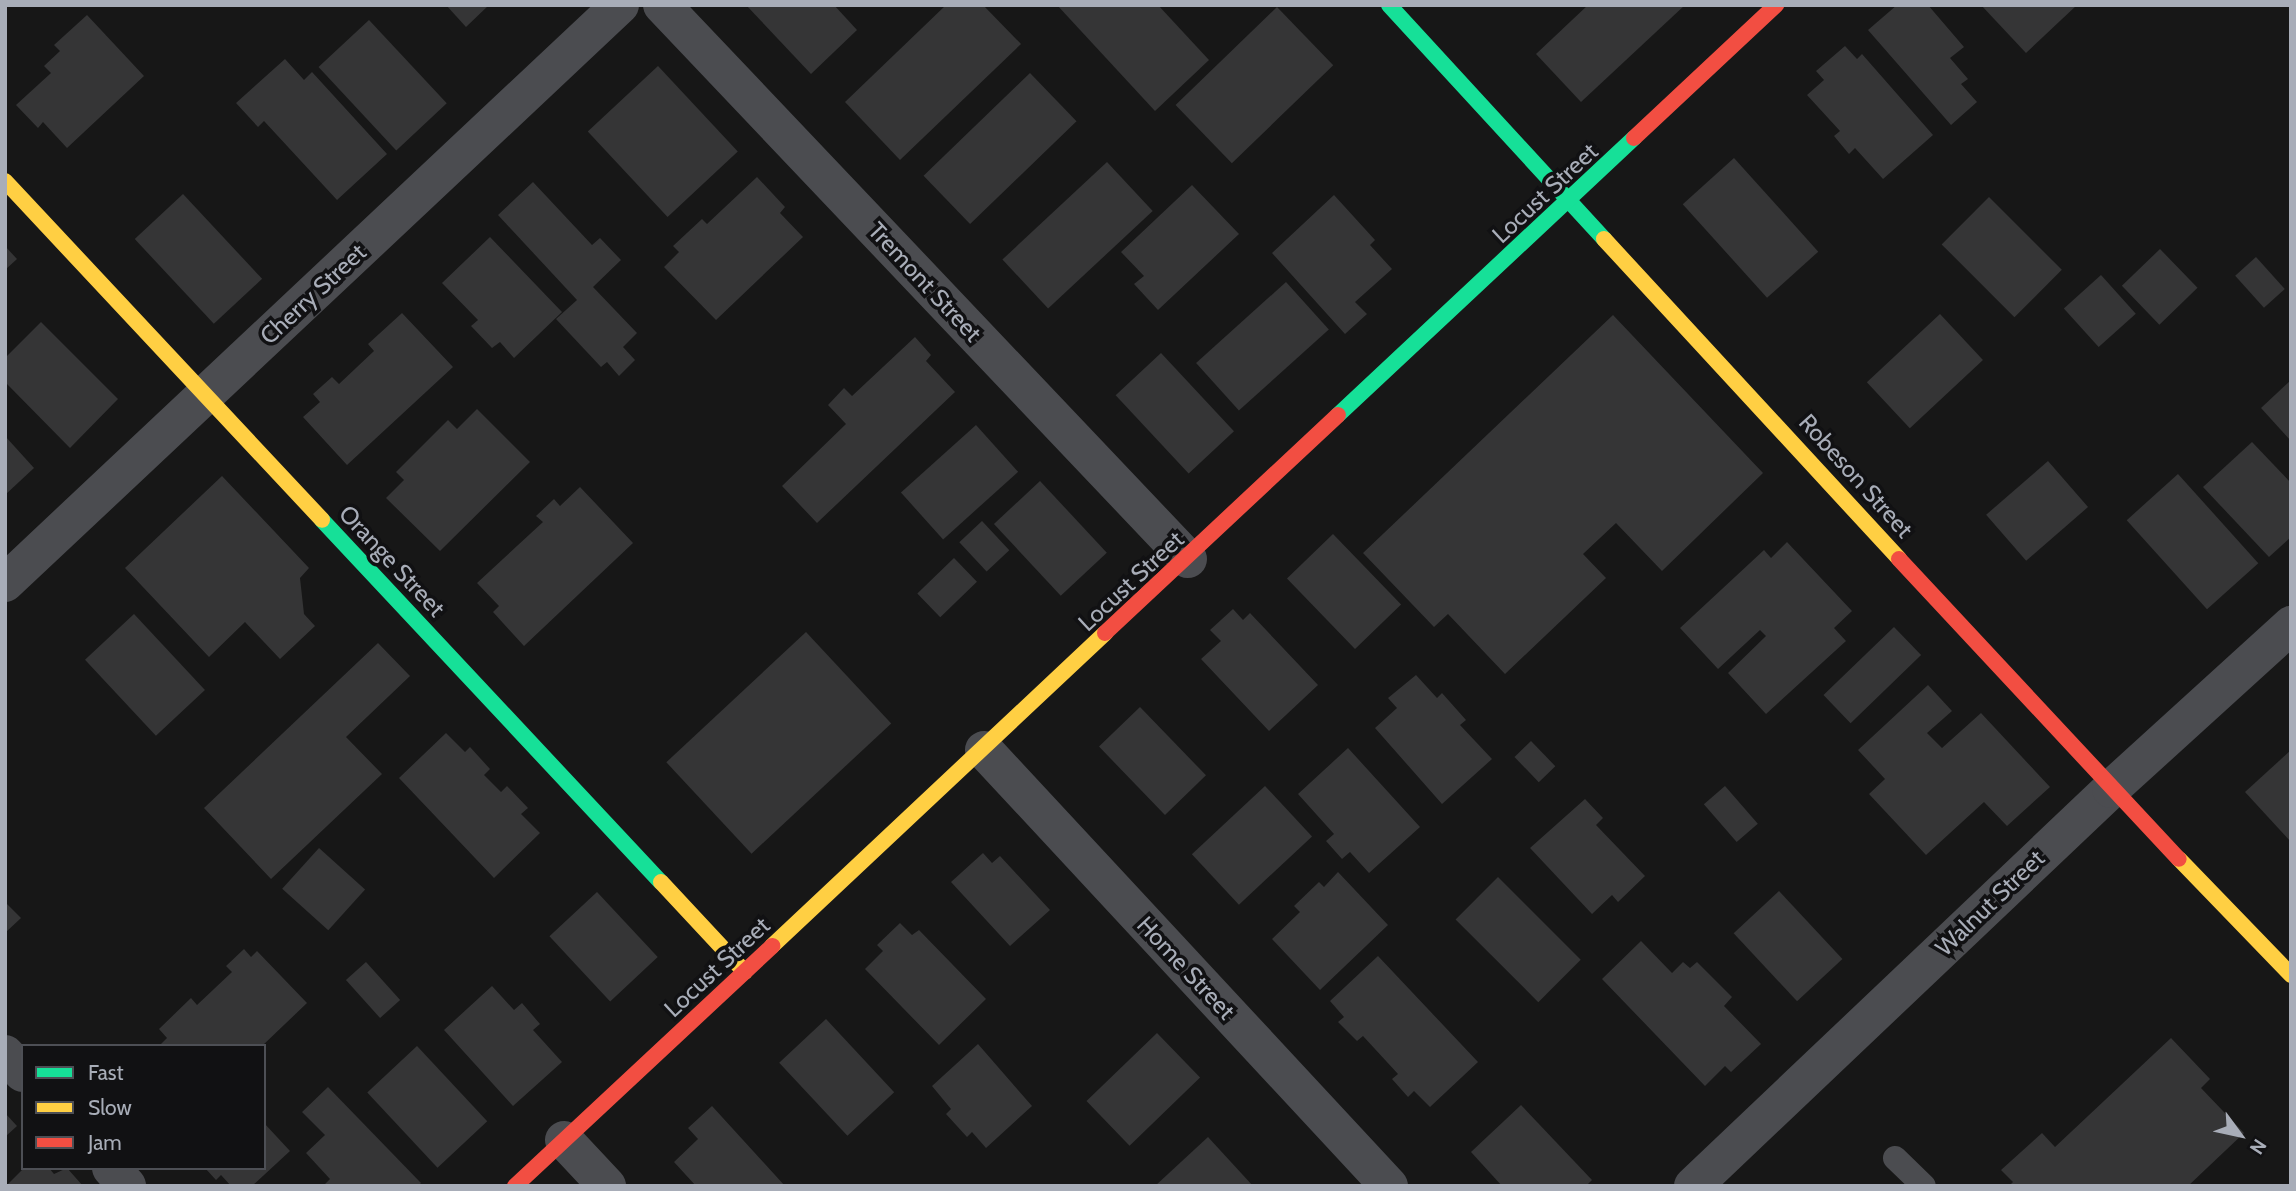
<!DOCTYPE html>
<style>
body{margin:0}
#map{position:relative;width:2296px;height:1191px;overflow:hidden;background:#171717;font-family:Cabin,sans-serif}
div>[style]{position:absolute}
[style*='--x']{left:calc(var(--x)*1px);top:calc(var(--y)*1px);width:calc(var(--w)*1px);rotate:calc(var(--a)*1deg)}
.building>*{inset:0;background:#353536;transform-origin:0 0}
.lane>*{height:24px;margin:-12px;padding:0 12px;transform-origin:12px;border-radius:12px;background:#4b4c50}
.street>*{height:38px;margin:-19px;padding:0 19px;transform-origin:19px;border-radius:19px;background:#4b4c50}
.fast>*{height:16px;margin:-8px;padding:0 8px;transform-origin:8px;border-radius:8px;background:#16e098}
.slow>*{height:16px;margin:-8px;padding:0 8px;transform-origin:8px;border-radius:8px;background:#ffcf43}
.jam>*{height:16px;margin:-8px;padding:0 8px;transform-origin:8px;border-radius:8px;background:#f24e42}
span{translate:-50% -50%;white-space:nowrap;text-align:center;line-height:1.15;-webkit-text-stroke:7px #111113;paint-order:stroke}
.street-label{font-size:24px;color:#a8adb8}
.frame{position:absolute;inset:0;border:7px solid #a8adb8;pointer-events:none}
.legend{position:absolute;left:21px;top:1044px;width:245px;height:126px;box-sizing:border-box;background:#111113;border:2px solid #4d4f55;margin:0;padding:9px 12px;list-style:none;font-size:21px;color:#a8adb8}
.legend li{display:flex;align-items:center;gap:14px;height:35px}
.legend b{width:35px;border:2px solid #4d4f55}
.north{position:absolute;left:2205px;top:1100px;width:70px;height:70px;-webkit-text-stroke:5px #111113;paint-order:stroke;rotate:123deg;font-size:19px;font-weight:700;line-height:28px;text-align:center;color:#a8adb8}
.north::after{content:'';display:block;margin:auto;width:24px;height:32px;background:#a8adb8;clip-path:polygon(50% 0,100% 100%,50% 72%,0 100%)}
</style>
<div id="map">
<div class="building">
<div style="clip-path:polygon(446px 5px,489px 5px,466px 27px)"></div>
<div style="clip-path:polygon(746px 5px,834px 5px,857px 30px,811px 74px)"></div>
<div style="clip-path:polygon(946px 5px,983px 5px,1021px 44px,900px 160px,845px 102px)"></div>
<div style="clip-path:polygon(1057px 5px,1158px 5px,1209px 60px,1155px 111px)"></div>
<div style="clip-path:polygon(1588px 5px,1685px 5px,1581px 102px,1536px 54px)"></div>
<div style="clip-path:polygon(1897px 5px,1928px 5px,1964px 47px,1950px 58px,1968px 79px,1961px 84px,1977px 102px,1951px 125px,1868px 30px)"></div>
<div style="clip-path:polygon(1981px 5px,2077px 5px,2026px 53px)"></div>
<div style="left:1277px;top:7px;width:81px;height:141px;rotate:46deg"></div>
<div style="clip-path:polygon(87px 15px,144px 76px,67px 148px,43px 122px,38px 128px,16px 105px,51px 73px,44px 66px,60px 51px,54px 45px)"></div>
<div style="left:369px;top:20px;width:114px;height:69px;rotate:47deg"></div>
<div style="clip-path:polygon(1845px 46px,1857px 59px,1862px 54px,1933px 135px,1883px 179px,1855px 148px,1849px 154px,1834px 136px,1840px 131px,1807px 95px,1824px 80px,1816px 71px)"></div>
<div style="clip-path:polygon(285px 59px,304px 80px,312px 72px,387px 154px,337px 200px,264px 121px,258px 127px,236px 103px)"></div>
<div style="left:658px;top:66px;width:117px;height:96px;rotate:47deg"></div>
<div style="left:1030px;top:73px;width:67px;height:148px;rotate:46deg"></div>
<div style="left:1734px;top:158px;width:126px;height:69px;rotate:48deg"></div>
<div style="left:1107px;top:162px;width:67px;height:143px;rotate:47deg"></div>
<div style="clip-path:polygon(757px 177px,785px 207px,780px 213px,803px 237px,716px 320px,664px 267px,679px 252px,673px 246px,702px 219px,707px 224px)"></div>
<div style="clip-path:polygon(533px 182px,592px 245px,600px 238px,621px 260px,593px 287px,637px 333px,623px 347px,635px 360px,619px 376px,607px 362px,601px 367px,556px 319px,577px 300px,498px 215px)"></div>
<div style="clip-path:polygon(1192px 185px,1239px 234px,1158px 310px,1134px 284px,1144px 276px,1121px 252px)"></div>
<div style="left:183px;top:194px;width:116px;height:66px;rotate:47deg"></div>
<div style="clip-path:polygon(1334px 195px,1375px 240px,1370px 245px,1392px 269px,1355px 302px,1367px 314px,1345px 334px,1272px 253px)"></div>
<div style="left:1989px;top:197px;width:103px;height:67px;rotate:45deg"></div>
<div style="clip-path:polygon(490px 237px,562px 312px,514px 358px,500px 342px,492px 348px,471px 326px,478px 320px,442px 283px)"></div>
<div style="clip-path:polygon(5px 246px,17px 259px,5px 270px)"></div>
<div style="left:2160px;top:249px;width:54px;height:53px;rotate:46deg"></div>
<div style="left:2256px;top:257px;width:43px;height:28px;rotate:48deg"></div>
<div style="left:2101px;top:275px;width:52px;height:50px;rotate:48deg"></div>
<div style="left:1286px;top:282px;width:64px;height:121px;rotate:48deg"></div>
<div style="clip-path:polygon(402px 313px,453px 367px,347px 465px,303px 417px,320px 402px,313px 394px,332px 377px,339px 384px,374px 351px,368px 344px)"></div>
<div style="left:1940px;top:314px;width:63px;height:100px;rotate:47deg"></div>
<div style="clip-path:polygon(1613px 315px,1763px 473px,1662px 571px,1616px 523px,1583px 554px,1606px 578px,1505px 674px,1448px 614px,1434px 627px,1363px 553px)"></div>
<div style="clip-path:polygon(41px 322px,118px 399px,70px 448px,5px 382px,5px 358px)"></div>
<div style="clip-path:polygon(915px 337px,931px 355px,926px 361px,955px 392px,817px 523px,782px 486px,846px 424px,828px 405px,844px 388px,852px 396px)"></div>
<div style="left:1161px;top:353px;width:107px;height:62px;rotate:47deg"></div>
<div style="clip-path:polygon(2291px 380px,2291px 441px,2261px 408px)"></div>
<div style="clip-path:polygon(477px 409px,530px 462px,440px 551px,386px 498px,404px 480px,396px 472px,448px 420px,457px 429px)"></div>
<div style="left:976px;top:425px;width:63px;height:101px;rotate:48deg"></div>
<div style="clip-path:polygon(5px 436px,34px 468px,5px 495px)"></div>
<div style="clip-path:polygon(2252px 442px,2291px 483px,2291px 537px,2269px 557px,2203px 487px)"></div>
<div style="left:2048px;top:461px;width:61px;height:82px;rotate:49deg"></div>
<div style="left:2178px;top:474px;width:120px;height:69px;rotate:48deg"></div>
<div style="clip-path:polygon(222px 476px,309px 568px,300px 578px,304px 614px,315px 626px,280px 659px,245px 622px,209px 657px,125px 568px)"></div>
<div style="left:1040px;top:481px;width:98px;height:63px;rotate:47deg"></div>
<div style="clip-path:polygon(580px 487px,633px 543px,524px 646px,493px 612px,499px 606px,477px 583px,543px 522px,536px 516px,554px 499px,560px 506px)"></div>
<div style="left:982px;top:521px;width:40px;height:31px;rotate:47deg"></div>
<div style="left:1333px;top:534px;width:98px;height:64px;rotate:46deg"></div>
<div style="clip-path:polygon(1787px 542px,1852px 611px,1834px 628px,1846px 641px,1766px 714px,1728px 673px,1766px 636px,1760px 630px,1718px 669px,1680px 628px,1764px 550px,1771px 558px)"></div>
<div style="left:954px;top:558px;width:33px;height:51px;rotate:46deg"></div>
<div style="clip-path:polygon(1233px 609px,1243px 620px,1250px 613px,1318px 685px,1269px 731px,1201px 659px,1221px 641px,1210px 630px)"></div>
<div style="left:134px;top:614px;width:104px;height:67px;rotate:47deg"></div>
<div style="left:1894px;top:627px;width:39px;height:98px;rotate:46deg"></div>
<div style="left:806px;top:632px;width:125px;height:191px;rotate:47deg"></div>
<div style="clip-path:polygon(378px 643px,410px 676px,346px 737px,382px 774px,271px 879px,204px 808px)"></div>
<div style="clip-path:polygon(1416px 675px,1437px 698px,1442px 693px,1466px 720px,1460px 725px,1492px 759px,1442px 804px,1375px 728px,1397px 708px,1388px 698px)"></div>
<div style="clip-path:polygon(1928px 685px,1952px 711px,1927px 733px,1942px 748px,1981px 713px,2050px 787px,2007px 826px,1984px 802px,1926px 855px,1869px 794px,1885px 779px,1858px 750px)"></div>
<div style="left:1140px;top:707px;width:95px;height:57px;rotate:46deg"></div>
<div style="clip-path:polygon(446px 733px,465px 752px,470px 747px,490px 769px,484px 775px,501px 792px,507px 786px,528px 808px,521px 814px,540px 833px,494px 878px,399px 778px)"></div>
<div style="left:1531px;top:741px;width:35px;height:23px;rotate:46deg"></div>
<div style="clip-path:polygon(1348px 748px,1420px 827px,1369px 873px,1350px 852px,1342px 859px,1326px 841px,1334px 834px,1298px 794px)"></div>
<div style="clip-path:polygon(2291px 750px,2291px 842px,2245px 792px)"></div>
<div style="left:1265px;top:786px;width:69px;height:100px;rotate:47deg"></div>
<div style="left:1725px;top:786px;width:50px;height:28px;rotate:49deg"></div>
<div style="clip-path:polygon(1585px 799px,1603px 818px,1596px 825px,1645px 876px,1618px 902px,1612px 895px,1592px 914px,1530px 848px)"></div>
<div style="left:319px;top:848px;width:62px;height:55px;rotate:42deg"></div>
<div style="clip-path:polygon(983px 853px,992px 863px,1000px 856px,1050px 910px,1010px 946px,951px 882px)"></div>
<div style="clip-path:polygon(1338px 872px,1388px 925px,1320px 990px,1272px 939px,1300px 912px,1294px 906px,1319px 882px,1324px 887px)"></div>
<div style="left:1498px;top:877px;width:117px;height:60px;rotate:45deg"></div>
<div style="left:1779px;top:891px;width:93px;height:62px;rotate:47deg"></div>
<div style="left:597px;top:892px;width:89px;height:65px;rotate:47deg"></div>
<div style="clip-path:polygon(5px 902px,21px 918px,5px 933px)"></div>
<div style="clip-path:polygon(900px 923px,912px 935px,919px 930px,986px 999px,939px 1045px,865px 969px,883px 951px,877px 945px)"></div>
<div style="clip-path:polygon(1641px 941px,1672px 973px,1683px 962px,1690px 968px,1697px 962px,1732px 997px,1724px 1006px,1761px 1044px,1731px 1072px,1725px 1066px,1705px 1086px,1602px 979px)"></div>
<div style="clip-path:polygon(244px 949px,251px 957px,257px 951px,307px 1003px,262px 1046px,159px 1046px,167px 1038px,159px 1029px,191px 998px,197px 1005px,232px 972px,226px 966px)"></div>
<div style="clip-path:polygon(1378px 956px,1478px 1062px,1430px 1107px,1414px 1091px,1408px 1097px,1392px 1079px,1398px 1074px,1363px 1036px,1357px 1041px,1338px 1022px,1344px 1017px,1330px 1001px)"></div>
<div style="left:366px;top:962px;width:51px;height:27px;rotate:48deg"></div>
<div style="clip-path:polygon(492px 986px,514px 1010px,522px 1003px,540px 1024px,533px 1030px,562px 1062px,513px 1106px,444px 1030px)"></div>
<div style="left:826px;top:1019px;width:100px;height:64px;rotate:47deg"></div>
<div style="left:1157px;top:1033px;width:62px;height:98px;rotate:46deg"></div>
<div style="clip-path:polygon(2171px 1038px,2210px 1079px,2201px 1088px,2244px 1133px,2188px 1186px,2009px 1186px,2013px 1182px,2001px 1170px,2042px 1133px,2055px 1147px)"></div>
<div style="clip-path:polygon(978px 1044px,1032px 1106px,986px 1148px,972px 1132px,967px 1137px,946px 1114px,951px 1109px,932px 1086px)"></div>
<div style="left:417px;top:1046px;width:103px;height:68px;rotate:47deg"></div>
<div style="clip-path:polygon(328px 1087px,421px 1183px,418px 1186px,323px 1186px,330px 1179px,306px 1153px,325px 1135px,302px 1112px)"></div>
<div style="clip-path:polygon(1521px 1105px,1592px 1180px,1586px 1186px,1502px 1186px,1471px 1152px)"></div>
<div style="clip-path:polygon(712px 1106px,785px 1186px,696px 1186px,674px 1162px,698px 1139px,688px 1128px)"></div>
<div style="clip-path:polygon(5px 1113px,17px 1126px,5px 1137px)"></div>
<div style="clip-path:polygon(264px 1123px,290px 1151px,252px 1186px,231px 1186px,221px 1175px,216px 1180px,205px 1168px,264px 1168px)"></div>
<div style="clip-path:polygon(1208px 1137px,1253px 1186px,1155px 1186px)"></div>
<div style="clip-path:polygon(24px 1168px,49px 1168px,54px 1174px,67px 1168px,83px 1186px,6px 1186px)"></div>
</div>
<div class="lane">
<div style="--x:1895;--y:1158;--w:40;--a:44"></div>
</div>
<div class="street">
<div style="--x:662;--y:5;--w:764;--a:46.49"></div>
<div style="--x:5;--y:583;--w:844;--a:-43.22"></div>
<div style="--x:984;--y:750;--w:595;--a:47.11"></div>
<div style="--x:5;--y:1054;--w:26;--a:47"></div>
<div style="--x:564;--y:1140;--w:63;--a:46.9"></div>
<div style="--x:111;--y:1168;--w:24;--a:48"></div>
<div style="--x:1693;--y:1186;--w:576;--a:-43.52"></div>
<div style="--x:2111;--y:789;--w:244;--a:-42.3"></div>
</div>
<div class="fast">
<div style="--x:1389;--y:5;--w:318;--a:47.4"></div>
<div style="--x:1338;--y:415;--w:405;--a:-43.1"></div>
<div style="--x:322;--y:520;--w:496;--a:46.9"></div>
</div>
<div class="slow">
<div style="--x:5;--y:181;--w:464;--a:46.9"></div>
<div style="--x:1604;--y:239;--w:435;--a:47.3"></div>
<div style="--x:2179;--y:859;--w:161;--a:46"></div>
<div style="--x:661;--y:882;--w:123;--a:47"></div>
<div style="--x:772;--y:946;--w:457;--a:-43.2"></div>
</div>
<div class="jam">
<div style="--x:1634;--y:138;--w:195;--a:-43.1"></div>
<div style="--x:1899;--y:559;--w:410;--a:47"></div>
<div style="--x:1105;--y:633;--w:319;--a:-43.1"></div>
<div style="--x:515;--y:1186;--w:352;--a:-43"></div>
</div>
<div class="street-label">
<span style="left:1545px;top:193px;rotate:-43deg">Locust Street</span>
<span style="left:925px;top:282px;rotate:47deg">Tremont Street</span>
<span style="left:313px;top:294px;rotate:-43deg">Cherry Street</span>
<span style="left:1856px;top:476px;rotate:48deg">Robeson Street</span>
<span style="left:392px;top:561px;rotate:47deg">Orange Street</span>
<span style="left:1131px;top:581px;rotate:-43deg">Locust Street</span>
<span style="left:1990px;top:903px;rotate:-44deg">Walnut Street</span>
<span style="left:717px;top:967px;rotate:-43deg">Locust Street</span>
<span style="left:1186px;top:968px;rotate:47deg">Home Street</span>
</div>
<div class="frame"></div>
<ul class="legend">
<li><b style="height:9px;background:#16e098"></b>Fast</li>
<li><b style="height:9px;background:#ffcf43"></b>Slow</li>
<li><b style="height:9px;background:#f24e42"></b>Jam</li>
</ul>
<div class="north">N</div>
</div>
